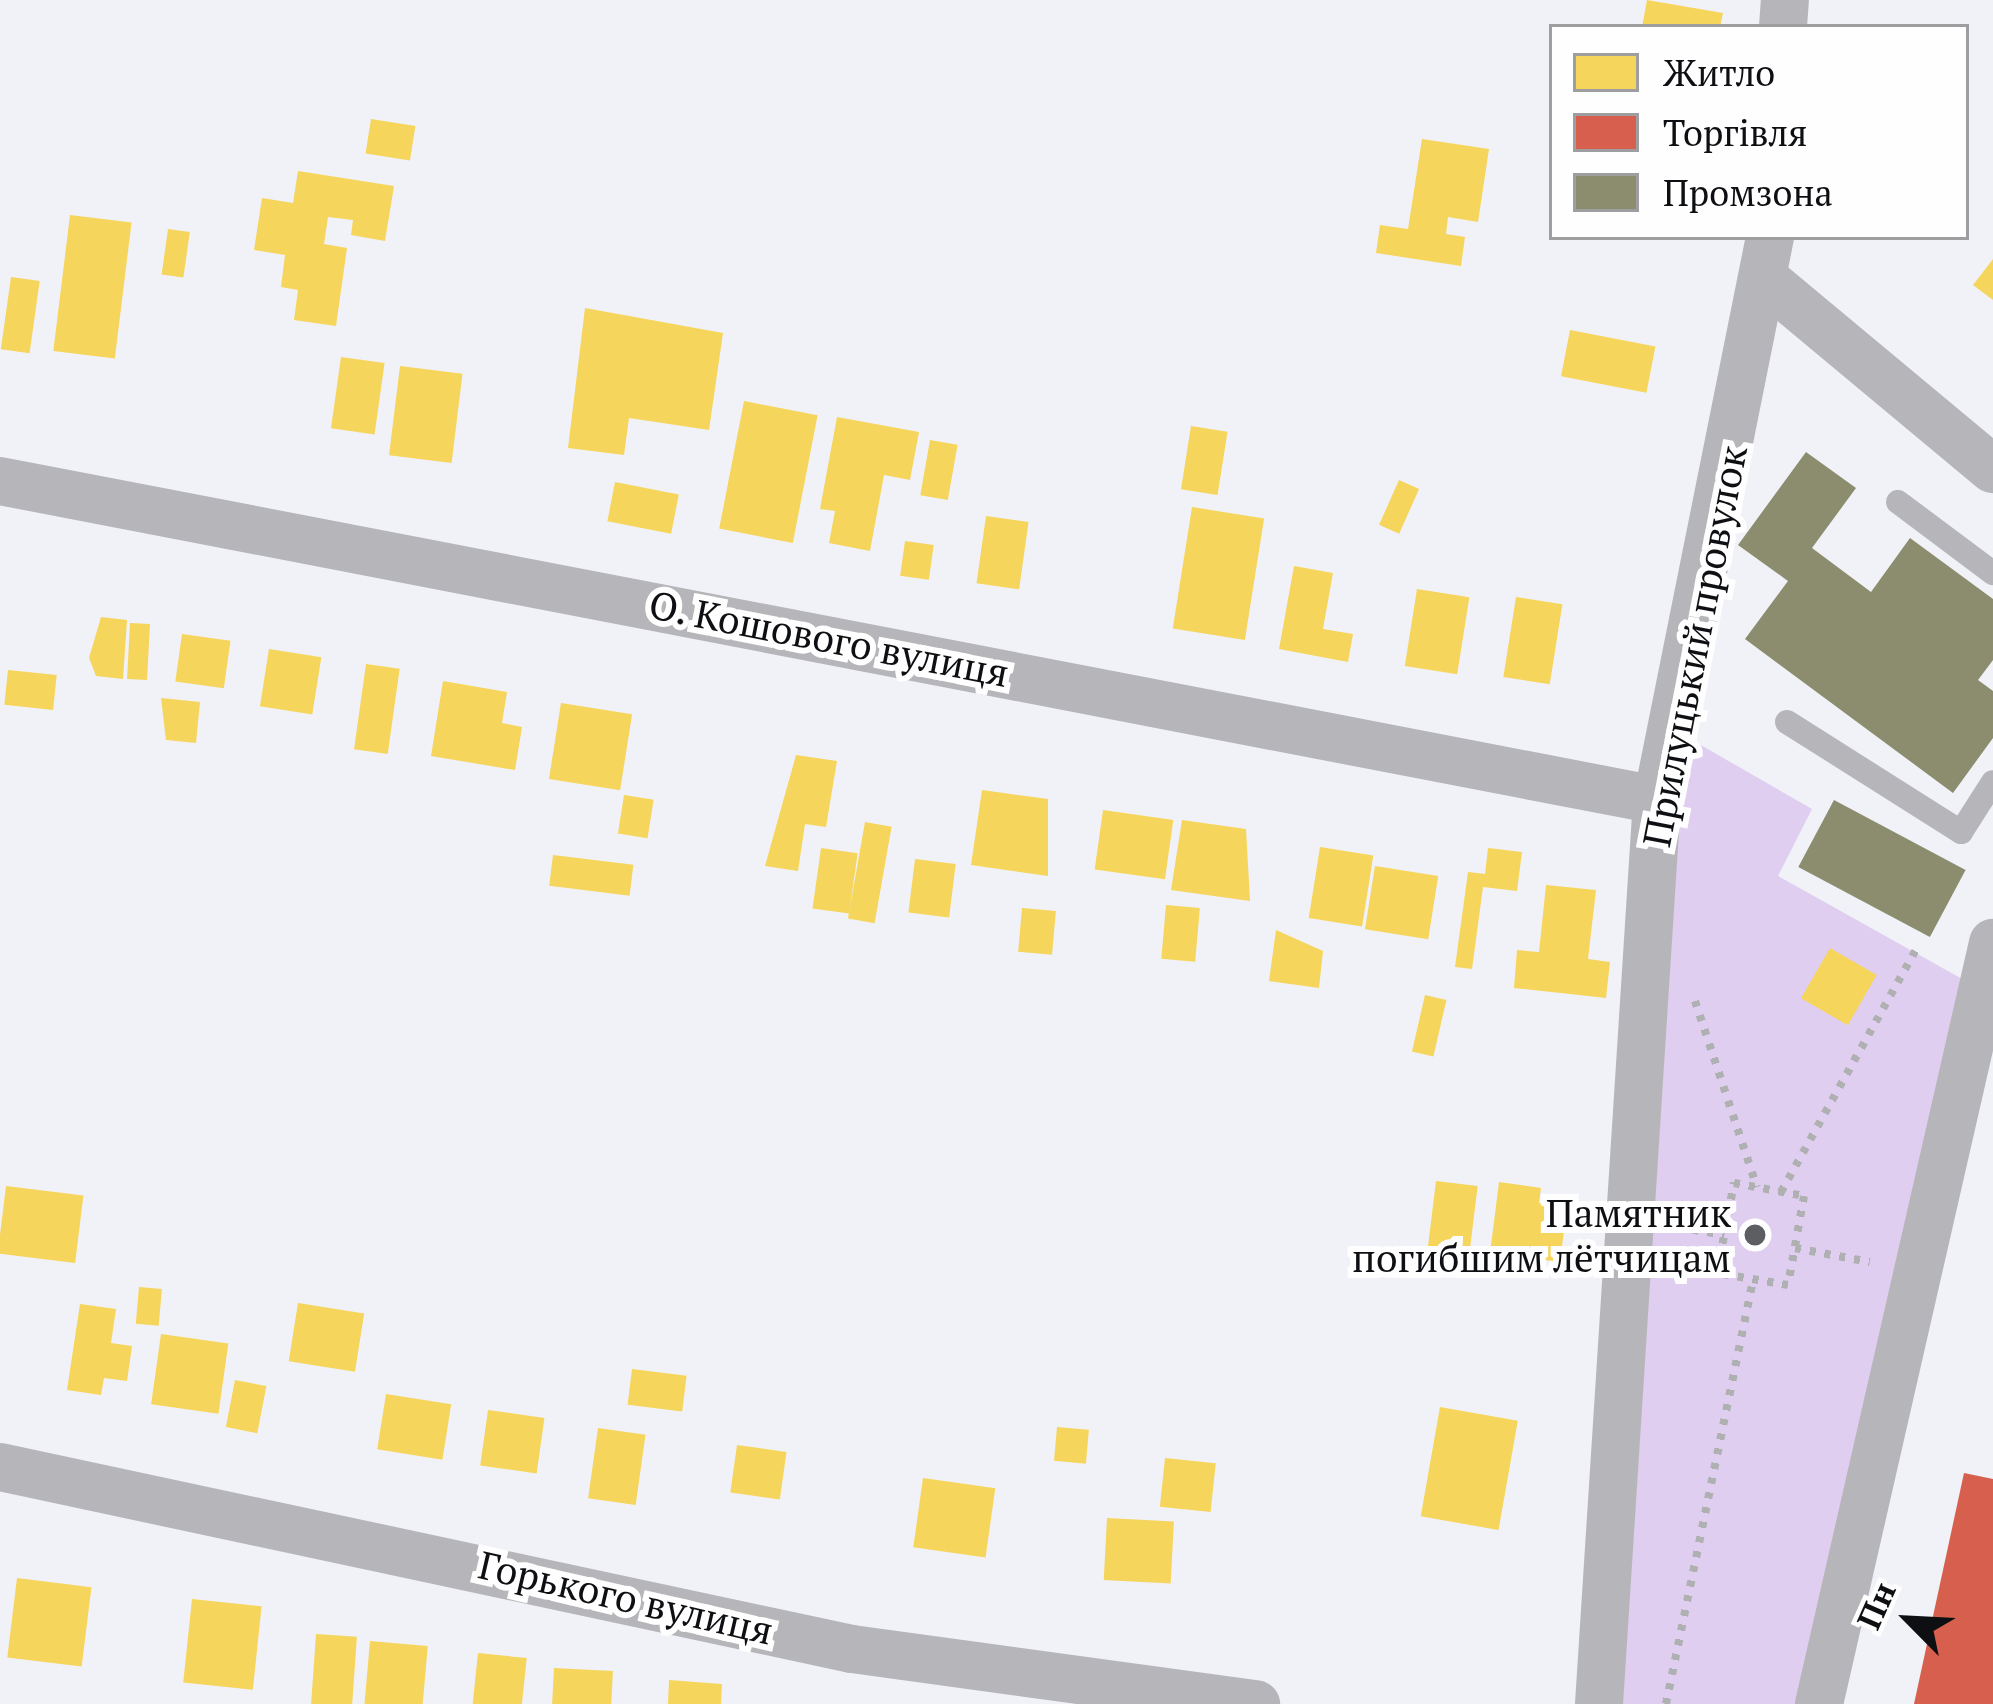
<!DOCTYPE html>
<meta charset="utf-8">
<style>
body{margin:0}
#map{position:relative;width:1993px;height:1704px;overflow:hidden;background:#f0f2f7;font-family:"PT Serif",serif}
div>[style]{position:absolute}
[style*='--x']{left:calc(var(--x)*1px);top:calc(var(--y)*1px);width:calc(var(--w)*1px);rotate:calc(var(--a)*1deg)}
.green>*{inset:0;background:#dfceef}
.homes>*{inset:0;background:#f6d55c;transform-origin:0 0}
.shops>*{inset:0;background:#d6604d}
.industry>*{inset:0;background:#8c8c6e;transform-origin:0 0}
.path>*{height:8px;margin-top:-4px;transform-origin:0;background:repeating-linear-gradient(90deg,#afb0b1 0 6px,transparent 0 15px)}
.lane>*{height:24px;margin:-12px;padding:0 12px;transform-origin:12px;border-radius:12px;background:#b6b6ba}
.street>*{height:48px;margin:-24px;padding:0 24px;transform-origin:24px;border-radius:24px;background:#b6b6ba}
.dots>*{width:33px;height:33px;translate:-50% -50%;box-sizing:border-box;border:6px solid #fefefe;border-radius:50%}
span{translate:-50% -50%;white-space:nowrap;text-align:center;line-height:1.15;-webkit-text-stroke:12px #fefefe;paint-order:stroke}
.street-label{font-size:39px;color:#0e0f12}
.poi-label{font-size:39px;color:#0e0f12}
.right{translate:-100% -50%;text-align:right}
.legend{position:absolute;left:1549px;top:24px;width:420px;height:216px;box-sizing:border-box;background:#fefefe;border:3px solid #9e9ea0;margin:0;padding:15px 21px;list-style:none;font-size:36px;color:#0e0f12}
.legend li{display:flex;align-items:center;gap:24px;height:60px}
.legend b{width:60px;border:3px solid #9e9ea0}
.north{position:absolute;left:1849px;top:1560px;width:120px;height:120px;-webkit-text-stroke:9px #fefefe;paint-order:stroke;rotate:294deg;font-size:33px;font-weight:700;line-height:48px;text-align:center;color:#0e0f12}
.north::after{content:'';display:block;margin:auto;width:42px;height:54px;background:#0e0f12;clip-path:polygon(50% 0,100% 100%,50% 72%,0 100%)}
</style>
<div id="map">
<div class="green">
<div style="clip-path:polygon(1692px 740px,1812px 809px,1778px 876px,1964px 980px,1800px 1704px,1620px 1704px,1673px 858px)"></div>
</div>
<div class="homes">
<div style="clip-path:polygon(1647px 0,1723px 13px,1720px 27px,1642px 27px)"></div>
<div style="left:371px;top:119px;width:45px;height:35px;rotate:9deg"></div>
<div style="clip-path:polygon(1422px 139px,1489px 149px,1478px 222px,1448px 217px,1446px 234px,1465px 237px,1461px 266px,1376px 253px,1380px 225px,1408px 229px)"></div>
<div style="clip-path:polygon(298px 171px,394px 186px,385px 241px,351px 235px,353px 220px,328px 217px,324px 244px,347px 248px,336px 326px,294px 320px,298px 290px,281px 287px,285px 255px,254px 250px,262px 198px,293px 203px)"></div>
<div style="left:70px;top:215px;width:62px;height:137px;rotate:7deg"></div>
<div style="left:168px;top:229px;width:22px;height:46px;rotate:8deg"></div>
<div style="clip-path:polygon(1993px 259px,1993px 300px,1973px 285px)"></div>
<div style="left:11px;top:277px;width:29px;height:73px;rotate:8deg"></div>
<div style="clip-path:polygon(585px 308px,723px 333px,709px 430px,629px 418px,624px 455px,568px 448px)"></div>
<div style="left:1570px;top:330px;width:87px;height:47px;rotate:11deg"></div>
<div style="left:341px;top:357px;width:44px;height:72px;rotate:8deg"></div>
<div style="left:400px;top:366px;width:63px;height:90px;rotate:7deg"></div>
<div style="left:744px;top:401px;width:75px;height:130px;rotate:11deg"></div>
<div style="clip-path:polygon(837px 417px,919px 432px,910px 480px,884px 475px,870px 551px,829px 543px,835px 511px,820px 509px)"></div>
<div style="left:1191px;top:426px;width:37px;height:64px;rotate:9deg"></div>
<div style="left:930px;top:440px;width:28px;height:56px;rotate:10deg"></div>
<div style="left:1399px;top:480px;width:22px;height:49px;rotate:24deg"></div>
<div style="left:615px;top:482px;width:65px;height:40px;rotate:11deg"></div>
<div style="left:1192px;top:507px;width:73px;height:123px;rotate:9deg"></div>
<div style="left:986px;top:516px;width:43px;height:68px;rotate:8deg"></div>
<div style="left:905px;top:541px;width:29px;height:35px;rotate:8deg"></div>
<div style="clip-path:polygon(1294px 566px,1333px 573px,1323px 629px,1353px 634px,1348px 662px,1279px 649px)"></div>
<div style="left:1417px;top:589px;width:53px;height:78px;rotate:9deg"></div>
<div style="left:1516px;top:597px;width:47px;height:81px;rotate:9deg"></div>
<div style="clip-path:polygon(101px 617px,127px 620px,123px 679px,96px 676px,89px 658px)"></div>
<div style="left:130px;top:623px;width:20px;height:56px;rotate:3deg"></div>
<div style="left:182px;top:634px;width:49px;height:48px;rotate:8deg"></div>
<div style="left:269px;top:649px;width:53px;height:58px;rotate:9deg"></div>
<div style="left:366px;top:664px;width:34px;height:86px;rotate:8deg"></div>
<div style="left:8px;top:670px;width:49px;height:35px;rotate:6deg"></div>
<div style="clip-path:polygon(443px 681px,507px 692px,502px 723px,522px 727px,515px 770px,431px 756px)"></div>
<div style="clip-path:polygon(161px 698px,200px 702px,196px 743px,166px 740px)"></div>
<div style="left:561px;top:703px;width:72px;height:77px;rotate:9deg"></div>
<div style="clip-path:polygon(796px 755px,837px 761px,826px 827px,805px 824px,798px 871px,765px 866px)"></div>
<div style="clip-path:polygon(982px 790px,1048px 799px,1048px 876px,971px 865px)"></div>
<div style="left:624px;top:795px;width:30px;height:39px;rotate:9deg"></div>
<div style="left:1103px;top:810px;width:71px;height:60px;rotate:8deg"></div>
<div style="clip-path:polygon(1182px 820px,1246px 829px,1250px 901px,1171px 890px)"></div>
<div style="left:865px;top:822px;width:27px;height:98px;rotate:10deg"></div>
<div style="left:1320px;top:847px;width:54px;height:72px;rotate:9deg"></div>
<div style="left:821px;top:848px;width:37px;height:61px;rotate:8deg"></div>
<div style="clip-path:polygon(1488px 848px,1522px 852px,1517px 891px,1483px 887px,1472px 969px,1455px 967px,1468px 872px,1485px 874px)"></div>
<div style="left:553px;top:855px;width:81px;height:31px;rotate:7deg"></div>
<div style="left:915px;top:859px;width:41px;height:54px;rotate:7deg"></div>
<div style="left:1375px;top:866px;width:64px;height:64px;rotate:9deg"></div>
<div style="clip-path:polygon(1546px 885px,1596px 890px,1588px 959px,1610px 962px,1606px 998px,1514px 988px,1517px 950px,1539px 952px)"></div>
<div style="left:1166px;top:905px;width:34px;height:54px;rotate:5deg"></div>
<div style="left:1022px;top:908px;width:34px;height:44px;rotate:5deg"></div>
<div style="clip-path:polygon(1276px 930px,1323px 951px,1319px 988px,1269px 981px)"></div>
<div style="left:1830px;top:948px;width:54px;height:58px;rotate:30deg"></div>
<div style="left:1425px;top:995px;width:22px;height:58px;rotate:13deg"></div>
<div style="left:1436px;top:1181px;width:42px;height:72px;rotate:7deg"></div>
<div style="clip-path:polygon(1499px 1182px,1541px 1188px,1539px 1203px,1567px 1207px,1560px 1262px,1490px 1253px)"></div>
<div style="left:6px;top:1186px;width:78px;height:68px;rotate:7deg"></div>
<div style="left:139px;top:1287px;width:23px;height:37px;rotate:5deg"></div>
<div style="left:298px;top:1303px;width:67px;height:59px;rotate:9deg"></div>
<div style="clip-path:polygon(80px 1304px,116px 1309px,111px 1343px,132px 1346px,127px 1381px,104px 1378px,101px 1395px,67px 1390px)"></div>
<div style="left:161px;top:1334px;width:68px;height:71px;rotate:8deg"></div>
<div style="left:632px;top:1369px;width:55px;height:36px;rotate:7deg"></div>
<div style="left:235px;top:1380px;width:32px;height:48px;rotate:11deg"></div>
<div style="left:386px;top:1394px;width:66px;height:56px;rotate:9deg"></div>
<div style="left:1440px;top:1407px;width:79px;height:111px;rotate:10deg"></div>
<div style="left:488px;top:1410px;width:57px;height:56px;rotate:8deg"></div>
<div style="left:1057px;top:1427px;width:32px;height:34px;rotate:5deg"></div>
<div style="left:598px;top:1428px;width:48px;height:71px;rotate:8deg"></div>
<div style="left:737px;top:1445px;width:50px;height:48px;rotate:8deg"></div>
<div style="left:1165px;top:1458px;width:51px;height:49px;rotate:6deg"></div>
<div style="left:923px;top:1478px;width:73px;height:70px;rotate:8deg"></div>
<div style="left:1107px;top:1518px;width:67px;height:62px;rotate:3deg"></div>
<div style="left:17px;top:1578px;width:75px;height:80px;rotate:7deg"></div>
<div style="left:192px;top:1599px;width:70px;height:84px;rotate:6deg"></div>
<div style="left:316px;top:1634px;width:41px;height:70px;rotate:4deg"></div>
<div style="left:370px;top:1641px;width:58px;height:63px;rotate:5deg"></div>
<div style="left:478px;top:1653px;width:49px;height:51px;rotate:6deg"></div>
<div style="left:554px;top:1668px;width:59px;height:36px;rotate:3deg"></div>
<div style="clip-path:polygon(669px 1680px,722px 1684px,721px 1704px,668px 1704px)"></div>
</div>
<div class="shops">
<div style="clip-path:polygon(1964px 1473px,1993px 1479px,1993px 1704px,1914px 1704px)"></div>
</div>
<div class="industry">
<div style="clip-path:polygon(1806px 452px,1856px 488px,1812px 548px,1871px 592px,1910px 538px,1993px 599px,1993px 660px,1978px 680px,1993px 691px,1993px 738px,1953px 793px,1745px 639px,1788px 581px,1738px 545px)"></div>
<div style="left:1834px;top:800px;width:149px;height:76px;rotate:28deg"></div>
</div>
<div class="path">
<div style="--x:1695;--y:1001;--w:196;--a:71.6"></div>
<div style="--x:1734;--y:1183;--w:71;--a:10.5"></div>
<div style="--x:1804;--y:1196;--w:90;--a:100.2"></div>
<div style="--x:1788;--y:1285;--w:72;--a:-170.4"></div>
<div style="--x:1717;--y:1273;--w:92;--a:-79.3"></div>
<div style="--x:1781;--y:1192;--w:276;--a:-60.9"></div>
<div style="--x:1678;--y:1227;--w:47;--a:9.9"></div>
<div style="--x:1795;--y:1248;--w:76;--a:10.6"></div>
<div style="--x:1666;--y:1704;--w:434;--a:-78.4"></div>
</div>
<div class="lane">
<div style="--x:1898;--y:502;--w:119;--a:36.8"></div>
<div style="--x:1787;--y:722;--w:206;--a:32.3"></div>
<div style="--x:1961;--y:832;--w:59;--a:-57.4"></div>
</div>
<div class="street">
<div style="--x:1783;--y:27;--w:27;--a:-86"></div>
<div style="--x:1767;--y:281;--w:294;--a:39.8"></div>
<div style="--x:0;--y:481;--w:1687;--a:10.9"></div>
<div style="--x:0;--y:1467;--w:871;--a:12.06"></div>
<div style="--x:852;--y:1649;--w:408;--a:7.8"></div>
<div style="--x:1599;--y:1704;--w:906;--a:-86.33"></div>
<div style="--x:1657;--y:800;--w:574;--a:-78.65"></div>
<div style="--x:1819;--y:1704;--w:781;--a:-77.12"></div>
</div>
<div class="dots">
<div style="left:1755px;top:1235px;background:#5d5e62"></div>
</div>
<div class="street-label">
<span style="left:829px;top:638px;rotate:11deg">О. Кошового вулиця</span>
<span style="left:1694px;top:646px;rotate:-79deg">Прилуцький провулок</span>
<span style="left:626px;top:1597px;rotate:13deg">Горького вулиця</span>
</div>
<div class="poi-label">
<span class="right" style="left:1731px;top:1235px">Памятник<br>погибшим лётчицам</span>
</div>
<ul class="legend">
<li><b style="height:33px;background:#f6d55c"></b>Житло</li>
<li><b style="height:33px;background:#d6604d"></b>Торгівля</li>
<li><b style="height:33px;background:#8c8c6e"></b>Промзона</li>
</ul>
<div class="north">Пн</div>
</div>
